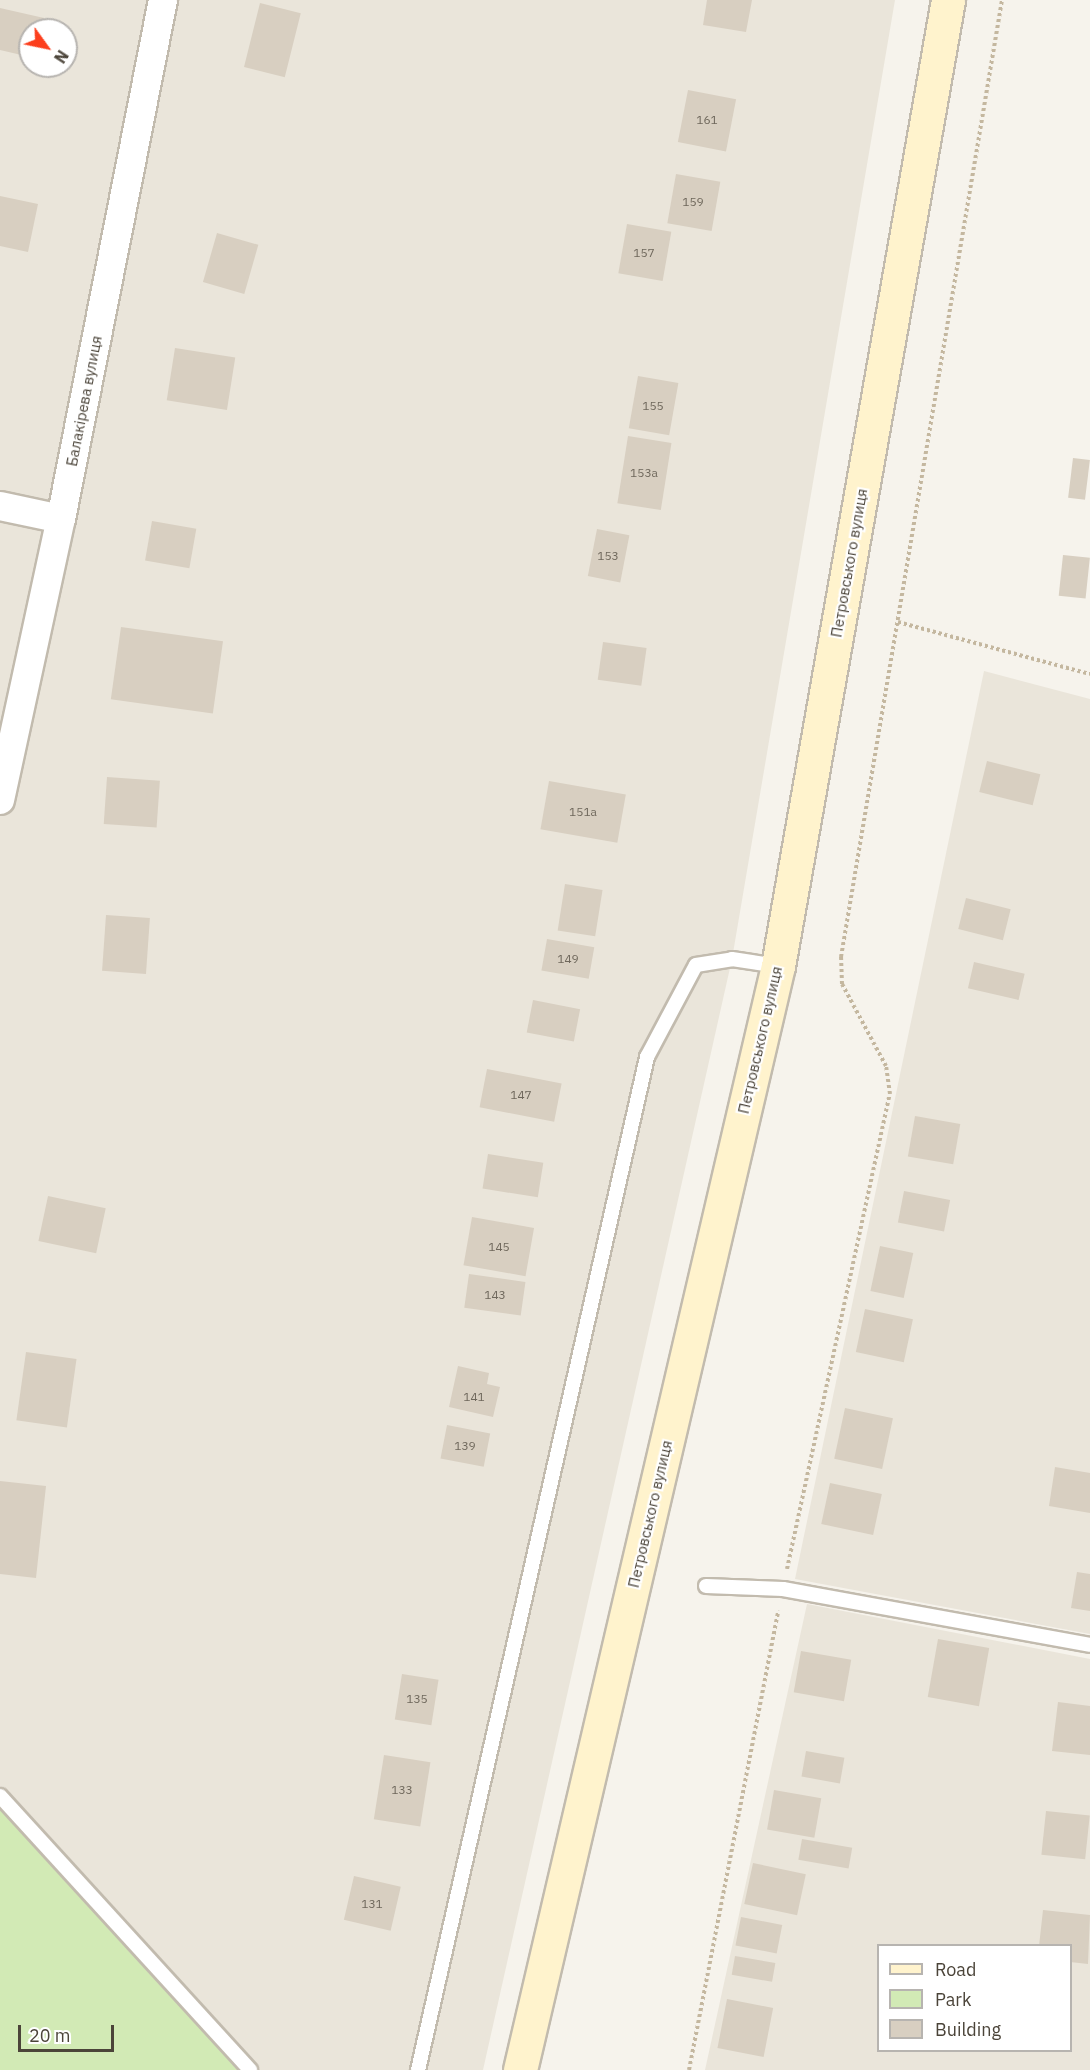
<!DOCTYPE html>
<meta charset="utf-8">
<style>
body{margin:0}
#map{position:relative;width:1090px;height:2070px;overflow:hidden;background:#f6f3ec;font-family:"IBM Plex Sans",sans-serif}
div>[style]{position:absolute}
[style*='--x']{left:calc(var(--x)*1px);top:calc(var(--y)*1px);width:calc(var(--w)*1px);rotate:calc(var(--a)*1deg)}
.residential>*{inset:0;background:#eae5da}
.green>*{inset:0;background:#d2eab5}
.building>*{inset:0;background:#d8cfc1;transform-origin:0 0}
.path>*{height:4px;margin-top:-2px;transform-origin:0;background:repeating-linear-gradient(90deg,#c4b79f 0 3px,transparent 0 6px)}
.roads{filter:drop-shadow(2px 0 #c2bbae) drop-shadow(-2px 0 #c2bbae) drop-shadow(0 2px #c2bbae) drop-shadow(0 -2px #c2bbae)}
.service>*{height:14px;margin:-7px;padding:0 7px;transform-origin:7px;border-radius:7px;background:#fff}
.minor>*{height:28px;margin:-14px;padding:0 14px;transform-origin:14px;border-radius:14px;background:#fff}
.secondary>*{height:33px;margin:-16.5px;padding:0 16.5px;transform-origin:16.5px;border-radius:16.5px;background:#fff3cd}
span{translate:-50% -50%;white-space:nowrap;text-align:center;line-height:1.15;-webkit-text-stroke:4.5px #fff;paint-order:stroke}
.number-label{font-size:12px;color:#6e675b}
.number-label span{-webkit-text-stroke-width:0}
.street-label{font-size:15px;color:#4b4439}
.legend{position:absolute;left:877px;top:1944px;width:195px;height:108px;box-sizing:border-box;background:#fff;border:2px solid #b7b4b0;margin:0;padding:8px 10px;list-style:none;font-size:18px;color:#4b4439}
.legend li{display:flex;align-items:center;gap:12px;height:30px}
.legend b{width:30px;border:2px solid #b7b4b0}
.north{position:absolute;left:18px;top:18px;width:60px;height:60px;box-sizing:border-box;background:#fff;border:2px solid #b7b4b0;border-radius:50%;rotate:123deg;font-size:16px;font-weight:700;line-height:24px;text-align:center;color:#4b4439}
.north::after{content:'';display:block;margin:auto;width:21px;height:27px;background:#fc3f1d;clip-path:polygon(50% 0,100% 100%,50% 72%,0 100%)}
.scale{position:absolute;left:18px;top:2025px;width:96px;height:27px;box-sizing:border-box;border:3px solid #4b4439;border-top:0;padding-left:8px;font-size:18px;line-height:21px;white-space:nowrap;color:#4b4439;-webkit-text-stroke:4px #fff;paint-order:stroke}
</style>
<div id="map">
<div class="residential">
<div style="clip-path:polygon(evenodd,0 0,895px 0,732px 959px,483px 2070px,250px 2070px,0 1796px,0 0,30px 30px,66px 30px,66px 66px,30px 66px,30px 30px)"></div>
<div style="clip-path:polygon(984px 671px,1090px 699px,1090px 1634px,795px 1579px)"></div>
<div style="clip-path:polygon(evenodd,807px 1604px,1090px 1659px,1090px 2070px,705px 2070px,807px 1604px,878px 1946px,1070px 1946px,1070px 2050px,878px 2050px,878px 1946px)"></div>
</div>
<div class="green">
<div style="clip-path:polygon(0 1796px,250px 2070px,0 2070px)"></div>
</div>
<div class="building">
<div style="clip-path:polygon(707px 0,752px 0,746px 32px,703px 25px)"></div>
<div style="left:260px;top:3px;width:42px;height:66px;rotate:14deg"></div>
<div style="clip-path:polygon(0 8px,44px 18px,41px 30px,30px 30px,30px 57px,0 50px)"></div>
<div style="left:688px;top:90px;width:49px;height:53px;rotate:11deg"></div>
<div style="left:676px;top:174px;width:45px;height:50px;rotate:10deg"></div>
<div style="clip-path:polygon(0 196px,38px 204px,28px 252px,0 246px)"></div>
<div style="left:627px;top:224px;width:45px;height:50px;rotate:10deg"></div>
<div style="left:217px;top:233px;width:43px;height:51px;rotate:16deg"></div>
<div style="left:175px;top:348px;width:61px;height:53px;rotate:9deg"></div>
<div style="left:638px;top:376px;width:41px;height:53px;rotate:10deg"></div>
<div style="left:628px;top:436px;width:44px;height:68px;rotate:9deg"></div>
<div style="left:1073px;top:458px;width:17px;height:40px;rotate:7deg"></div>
<div style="left:152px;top:521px;width:45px;height:40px;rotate:10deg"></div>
<div style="left:597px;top:529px;width:33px;height:48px;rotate:11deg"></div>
<div style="left:1063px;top:555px;width:27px;height:41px;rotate:6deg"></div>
<div style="left:121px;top:627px;width:103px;height:73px;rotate:8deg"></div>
<div style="left:603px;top:642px;width:44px;height:38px;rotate:8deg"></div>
<div style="left:987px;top:761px;width:55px;height:32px;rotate:14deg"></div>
<div style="left:107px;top:777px;width:53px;height:47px;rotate:4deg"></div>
<div style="left:549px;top:781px;width:78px;height:49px;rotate:10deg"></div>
<div style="left:565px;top:884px;width:38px;height:47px;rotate:9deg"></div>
<div style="left:966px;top:898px;width:46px;height:32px;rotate:14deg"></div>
<div style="left:106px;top:915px;width:44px;height:56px;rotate:4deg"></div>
<div style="left:547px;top:939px;width:48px;height:32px;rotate:10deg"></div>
<div style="left:974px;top:962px;width:52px;height:27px;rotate:13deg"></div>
<div style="left:533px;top:1000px;width:48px;height:33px;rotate:11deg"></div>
<div style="left:487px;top:1069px;width:76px;height:39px;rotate:11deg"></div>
<div style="left:915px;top:1116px;width:46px;height:41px;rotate:10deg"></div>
<div style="left:488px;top:1154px;width:56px;height:35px;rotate:9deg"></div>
<div style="left:904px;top:1191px;width:47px;height:32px;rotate:11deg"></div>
<div style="left:48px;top:1196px;width:59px;height:46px;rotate:12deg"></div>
<div style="left:472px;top:1217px;width:63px;height:49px;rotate:10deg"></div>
<div style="left:880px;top:1246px;width:34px;height:46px;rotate:12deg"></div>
<div style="left:469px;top:1274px;width:57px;height:34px;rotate:8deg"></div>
<div style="left:865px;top:1309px;width:49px;height:44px;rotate:12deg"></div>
<div style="left:26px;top:1352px;width:51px;height:69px;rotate:8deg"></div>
<div style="clip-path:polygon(458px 1366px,489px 1373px,487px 1384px,500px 1387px,493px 1417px,449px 1407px)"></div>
<div style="left:845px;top:1408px;width:49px;height:52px;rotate:12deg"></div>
<div style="left:447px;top:1425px;width:44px;height:34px;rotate:11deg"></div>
<div style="clip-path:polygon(1055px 1467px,1090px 1473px,1090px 1513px,1049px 1506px)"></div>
<div style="clip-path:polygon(0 1481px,46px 1486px,36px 1578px,0 1574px)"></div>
<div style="left:830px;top:1483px;width:53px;height:42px;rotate:12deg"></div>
<div style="clip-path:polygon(1077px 1572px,1090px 1574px,1090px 1611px,1071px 1608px)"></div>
<div style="left:938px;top:1639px;width:52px;height:59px;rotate:10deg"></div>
<div style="left:801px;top:1651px;width:51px;height:42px;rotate:10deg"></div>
<div style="left:402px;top:1674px;width:37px;height:46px;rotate:9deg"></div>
<div style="clip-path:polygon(1058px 1702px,1090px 1706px,1090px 1755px,1052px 1751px)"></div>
<div style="left:806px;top:1751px;width:39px;height:26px;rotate:10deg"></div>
<div style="left:384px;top:1755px;width:47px;height:65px;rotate:9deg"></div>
<div style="left:774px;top:1790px;width:48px;height:40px;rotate:10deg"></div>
<div style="left:1046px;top:1811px;width:44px;height:44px;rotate:6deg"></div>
<div style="left:802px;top:1839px;width:51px;height:21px;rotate:10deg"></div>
<div style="left:753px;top:1863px;width:54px;height:42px;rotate:12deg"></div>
<div style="left:354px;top:1876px;width:48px;height:45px;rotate:13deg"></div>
<div style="clip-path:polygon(1043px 1910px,1090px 1915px,1088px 1964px,1070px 1962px,1070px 1946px,1039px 1946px)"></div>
<div style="left:741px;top:1917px;width:42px;height:29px;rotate:11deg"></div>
<div style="left:735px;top:1956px;width:41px;height:19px;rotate:10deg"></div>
<div style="left:727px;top:1999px;width:47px;height:50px;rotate:11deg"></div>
</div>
<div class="path">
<div style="--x:898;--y:622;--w:199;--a:15.2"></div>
<div style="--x:787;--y:1569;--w:486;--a:-77.8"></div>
<div style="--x:890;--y:1094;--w:28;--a:-98"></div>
<div style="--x:886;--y:1066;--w:93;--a:-118.2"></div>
<div style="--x:842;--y:984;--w:27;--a:-92"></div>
<div style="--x:841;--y:957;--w:970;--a:-80.45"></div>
<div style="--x:689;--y:2070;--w:468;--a:-79"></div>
</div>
<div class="roads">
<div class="service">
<div style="--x:706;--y:1586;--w:77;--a:2.2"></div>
<div style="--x:783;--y:1589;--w:312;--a:10.3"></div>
<div style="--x:0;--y:1796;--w:371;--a:47.6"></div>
<div style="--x:418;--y:2070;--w:1039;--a:-77.26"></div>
<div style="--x:647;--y:1057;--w:104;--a:-62"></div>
<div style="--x:696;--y:965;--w:36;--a:-9"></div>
<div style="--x:732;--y:959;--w:47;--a:8.7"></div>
</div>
<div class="minor">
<div style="--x:0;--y:506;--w:62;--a:12"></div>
<div style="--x:0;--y:800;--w:288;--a:-77.8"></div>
<div style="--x:61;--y:519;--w:529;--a:-78.88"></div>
</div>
<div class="secondary">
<div style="--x:520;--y:2070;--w:1134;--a:-76.85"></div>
<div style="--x:778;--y:966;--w:981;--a:-80.02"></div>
</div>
</div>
<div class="number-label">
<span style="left:707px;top:120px">161</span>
<span style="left:693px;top:202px">159</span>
<span style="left:644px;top:253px">157</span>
<span style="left:653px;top:406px">155</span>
<span style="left:644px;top:473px">153а</span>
<span style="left:608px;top:556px">153</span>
<span style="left:583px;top:812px">151а</span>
<span style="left:568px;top:959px">149</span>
<span style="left:521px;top:1095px">147</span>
<span style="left:499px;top:1247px">145</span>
<span style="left:495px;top:1295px">143</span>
<span style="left:474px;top:1397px">141</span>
<span style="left:465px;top:1446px">139</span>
<span style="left:417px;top:1699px">135</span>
<span style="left:402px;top:1790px">133</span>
<span style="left:372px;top:1904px">131</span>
</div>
<div class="street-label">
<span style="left:84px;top:401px;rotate:-79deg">Балакірева вулиця</span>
<span style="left:849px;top:563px;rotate:-80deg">Петровського вулиця</span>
<span style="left:760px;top:1040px;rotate:-77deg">Петровського вулиця</span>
<span style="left:650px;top:1514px;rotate:-77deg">Петровського вулиця</span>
</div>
<ul class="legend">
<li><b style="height:8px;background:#fff3cd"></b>Road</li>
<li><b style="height:16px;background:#d2eab5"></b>Park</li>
<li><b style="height:16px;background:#d8cfc1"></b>Building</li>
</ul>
<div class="north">N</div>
<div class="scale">20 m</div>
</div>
